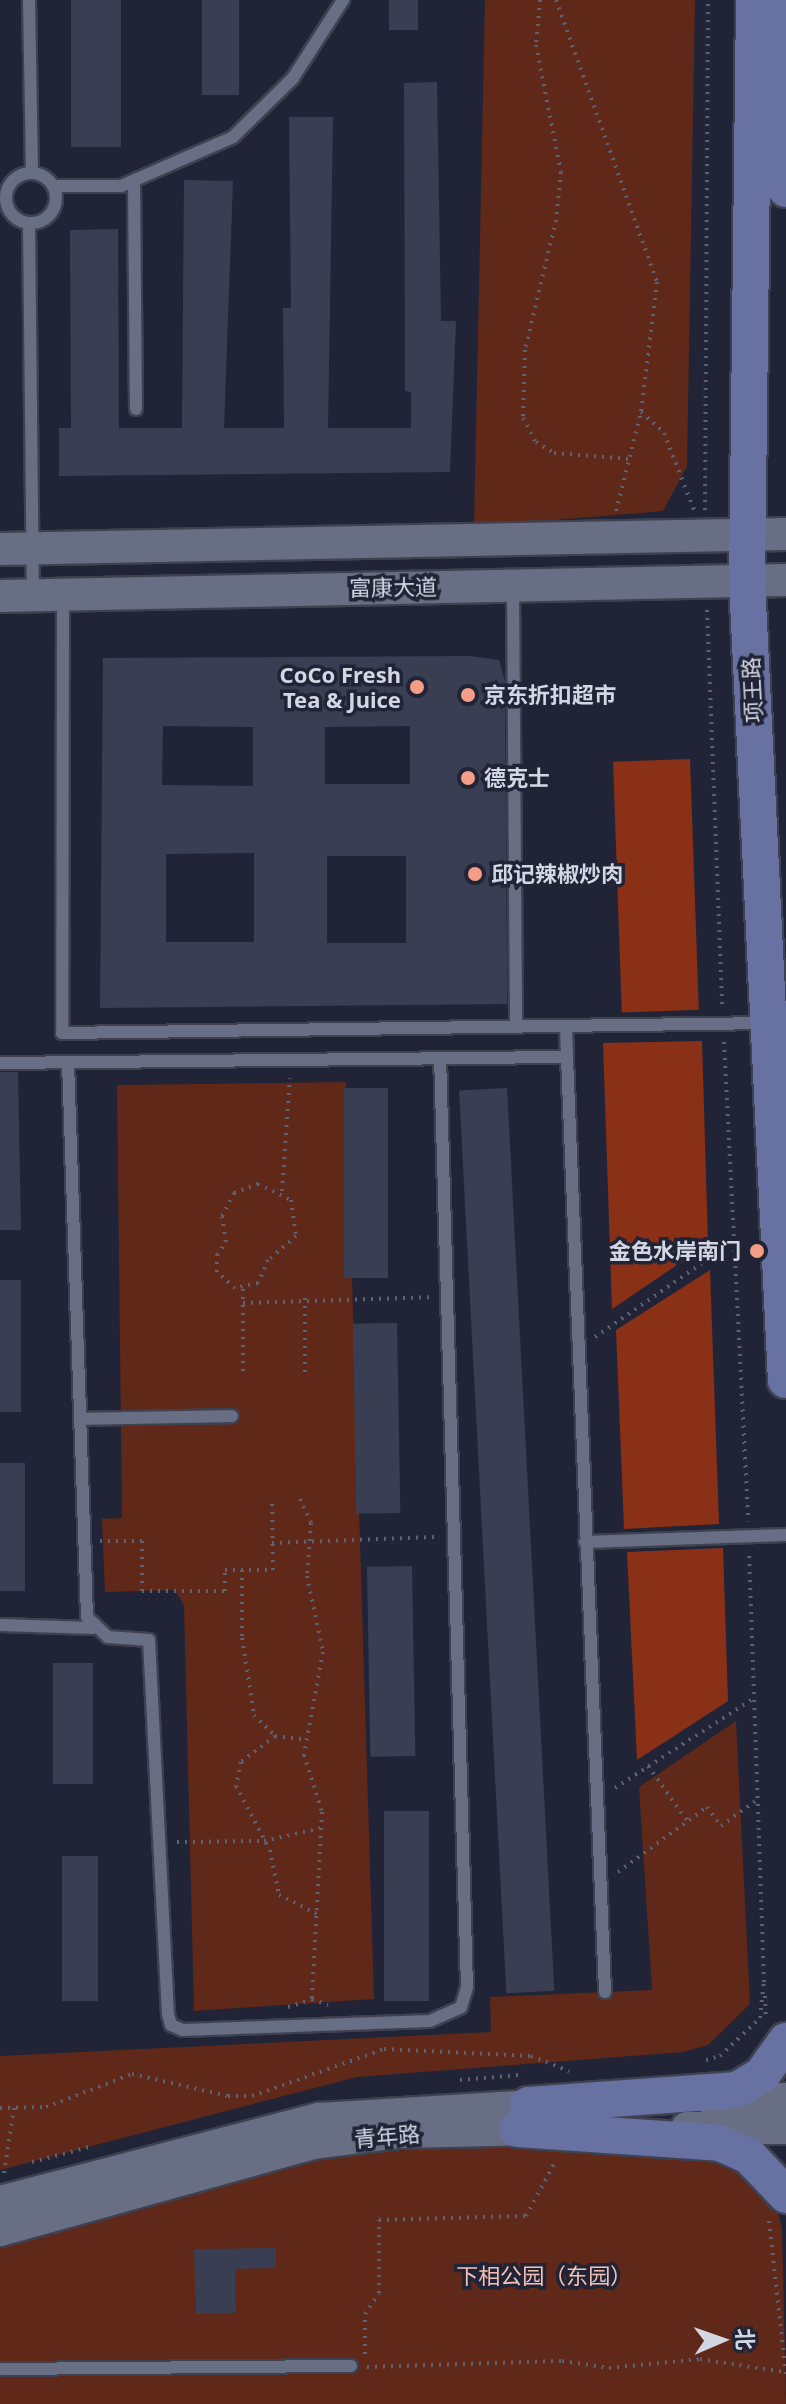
<!DOCTYPE html>
<meta charset="utf-8">
<style>
body{margin:0}
#map{position:relative;width:786px;height:2404px;overflow:hidden;background:#202436;font-family:"Noto Sans","Noto Sans SC",sans-serif}
div>[style]{position:absolute}
[style*='--x']{left:calc(var(--x)*1px);top:calc(var(--y)*1px);width:calc(var(--w)*1px);rotate:calc(var(--a)*1deg)}
.green>*{inset:0;background:#5f2819}
.forest>*{inset:0;background:#8a3017;transform-origin:0 0}
.building>*{inset:0;background:#393e52;transform-origin:0 0}
.path>*{height:4px;margin-top:-2px;transform-origin:0;background:repeating-linear-gradient(90deg,#5d6171 0 2px,transparent 0 8px)}
.roads{filter:drop-shadow(2px 0 #3e4150) drop-shadow(-2px 0 #3e4150) drop-shadow(0 2px #3e4150) drop-shadow(0 -2px #3e4150)}
.service>*{height:12px;margin:-6px;padding:0 6px;transform-origin:6px;border-radius:6px;background:#686e84}
.service>.ring{margin:-6px;padding:0;box-sizing:content-box;background:none;border:12px solid #686e84;border-radius:50%}
.tertiary>*{height:32px;margin:-16px;padding:0 16px;transform-origin:16px;border-radius:16px;background:#686e84}
.secondary>*{height:36px;margin:-18px;padding:0 18px;transform-origin:18px;border-radius:18px;background:#6872a2}
.dots>*{width:22px;height:22px;translate:-50% -50%;box-sizing:border-box;border:4px solid #202436;border-radius:50%}
span{translate:-50% -50%;white-space:nowrap;text-align:center;line-height:1.15;-webkit-text-stroke:7px #202436;paint-order:stroke}
.street-label{font-size:22px;color:#d3d6e3}
.poi-label{font-size:22px;color:#d3d6e3;font-weight:700}
.right{translate:-100% -50%;text-align:right}
.left{translate:0 -50%;text-align:left}
.park-label{font-size:22px;color:#f5c1b3}
.north{position:absolute;left:682px;top:2300px;width:80px;height:80px;-webkit-text-stroke:6px #202436;paint-order:stroke;rotate:88deg;font-size:22px;font-weight:700;line-height:32px;text-align:center;color:#d3d6e3}
.north::after{content:'';display:block;margin:auto;width:28px;height:36px;background:#d3d6e3;clip-path:polygon(50% 0,100% 100%,50% 72%,0 100%)}
</style>
<div id="map">
<div class="green">
<div style="clip-path:polygon(485px 0,695px 0,687px 466px,663px 511px,474px 527px)"></div>
<div style="clip-path:polygon(346px 1082px,374px 1999px,194px 2011px,184px 1605px,175px 1590px,105px 1592px,102px 1519px,122px 1518px,117px 1085px)"></div>
<div style="clip-path:polygon(736px 1721px,750px 2004px,708px 2045px,683px 2052px,357px 2077px,0 2170px,0 2056px,491px 2032px,490px 1997px,652px 1990px,639px 1787px)"></div>
<div style="clip-path:polygon(458px 2146px,692px 2148px,727px 2158px,775px 2202px,782px 2228px,786px 2404px,0 2404px,0 2240px,317px 2157px)"></div>
</div>
<div class="forest">
<div style="left:690px;top:759px;width:251px;height:77px;rotate:88deg"></div>
<div style="clip-path:polygon(702px 1041px,708px 1244px,612px 1309px,603px 1043px)"></div>
<div style="clip-path:polygon(710px 1270px,719px 1524px,624px 1529px,616px 1330px)"></div>
<div style="clip-path:polygon(723px 1548px,728px 1701px,637px 1760px,627px 1552px)"></div>
</div>
<div class="building">
<div style="left:71px;top:0;width:50px;height:147px"></div>
<div style="left:202px;top:0;width:37px;height:95px"></div>
<div style="left:389px;top:0;width:29px;height:30px"></div>
<div style="clip-path:polygon(437px 82px,441px 321px,456px 321px,450px 472px,59px 476px,59px 428px,71px 428px,70px 230px,118px 229px,119px 428px,182px 428px,184px 180px,233px 181px,224px 428px,284px 428px,283px 308px,291px 308px,289px 117px,333px 117px,328px 428px,411px 428px,411px 392px,405px 391px,404px 83px)"></div>
<div style="clip-path:polygon(evenodd,469px 656px,499px 660px,505px 681px,507px 1004px,100px 1008px,103px 658px,469px 656px,163px 726px,253px 727px,253px 786px,162px 785px,163px 726px,469px 656px,410px 726px,410px 784px,325px 784px,325px 727px,410px 726px,469px 656px,254px 853px,254px 942px,166px 942px,166px 854px,254px 853px,469px 656px,327px 856px,406px 856px,406px 943px,327px 943px,327px 856px)"></div>
<div style="clip-path:polygon(0 1072px,18px 1072px,21px 1230px,0 1230px)"></div>
<div style="left:344px;top:1088px;width:44px;height:190px"></div>
<div style="left:507px;top:1088px;width:904px;height:48px;rotate:87deg"></div>
<div style="left:0;top:1280px;width:21px;height:132px"></div>
<div style="left:397px;top:1323px;width:190px;height:44px;rotate:89deg"></div>
<div style="left:0;top:1463px;width:25px;height:128px"></div>
<div style="left:412px;top:1566px;width:190px;height:45px;rotate:89deg"></div>
<div style="left:53px;top:1663px;width:40px;height:121px"></div>
<div style="left:384px;top:1811px;width:45px;height:190px"></div>
<div style="left:62px;top:1856px;width:36px;height:145px"></div>
<div style="clip-path:polygon(276px 2248px,276px 2268px,235px 2269px,236px 2313px,196px 2314px,194px 2249px)"></div>
</div>
<div class="path">
<div style="--x:540;--y:0;--w:45;--a:95.1"></div>
<div style="--x:536;--y:45;--w:129;--a:78.9"></div>
<div style="--x:561;--y:172;--w:48;--a:95.9"></div>
<div style="--x:556;--y:220;--w:134;--a:103.4"></div>
<div style="--x:525;--y:350;--w:68;--a:91.7"></div>
<div style="--x:523;--y:418;--w:27;--a:62"></div>
<div style="--x:536;--y:442;--w:21;--a:31"></div>
<div style="--x:554;--y:453;--w:76;--a:4.5"></div>
<div style="--x:556;--y:0;--w:300;--a:70.3"></div>
<div style="--x:657;--y:282;--w:131;--a:97"></div>
<div style="--x:641;--y:412;--w:31;--a:42"></div>
<div style="--x:664;--y:433;--w:83;--a:68.7"></div>
<div style="--x:705;--y:510;--w:510;--a:-89.66"></div>
<div style="--x:616;--y:511;--w:102;--a:-75.8"></div>
<div style="--x:707;--y:610;--w:395;--a:87.8"></div>
<div style="--x:724;--y:1042;--w:480;--a:87.1"></div>
<div style="--x:258;--y:1184;--w:37;--a:26"></div>
<div style="--x:291;--y:1200;--w:36;--a:82"></div>
<div style="--x:296;--y:1236;--w:37;--a:139"></div>
<div style="--x:268;--y:1260;--w:25;--a:113"></div>
<div style="--x:258;--y:1283;--w:24;--a:168"></div>
<div style="--x:235;--y:1288;--w:24;--a:-138"></div>
<div style="--x:217;--y:1272;--w:17;--a:-90"></div>
<div style="--x:217;--y:1255;--w:16;--a:-55"></div>
<div style="--x:226;--y:1242;--w:26;--a:-99"></div>
<div style="--x:222;--y:1216;--w:26;--a:-62"></div>
<div style="--x:234;--y:1193;--w:26;--a:-21"></div>
<div style="--x:282;--y:1191;--w:113;--a:-86"></div>
<div style="--x:243;--y:1289;--w:87;--a:90"></div>
<div style="--x:305;--y:1298;--w:77;--a:90"></div>
<div style="--x:243;--y:1303;--w:186;--a:-1.8"></div>
<div style="--x:595;--y:1337;--w:169;--a:-34.6"></div>
<div style="--x:300;--y:1499;--w:26;--a:65"></div>
<div style="--x:311;--y:1523;--w:53;--a:94.3"></div>
<div style="--x:307;--y:1576;--w:78;--a:78.1"></div>
<div style="--x:323;--y:1652;--w:105;--a:100.5"></div>
<div style="--x:304;--y:1755;--w:60;--a:72.5"></div>
<div style="--x:322;--y:1812;--w:187;--a:93.1"></div>
<div style="--x:100;--y:1541;--w:42;--a:0"></div>
<div style="--x:142;--y:1541;--w:50;--a:90"></div>
<div style="--x:142;--y:1591;--w:83;--a:0"></div>
<div style="--x:225;--y:1591;--w:21;--a:-90"></div>
<div style="--x:225;--y:1570;--w:48;--a:0"></div>
<div style="--x:273;--y:1570;--w:71;--a:-90.8"></div>
<div style="--x:272;--y:1543;--w:163;--a:-2.1"></div>
<div style="--x:242;--y:1570;--w:68;--a:90"></div>
<div style="--x:242;--y:1638;--w:78;--a:81.1"></div>
<div style="--x:254;--y:1715;--w:30;--a:45"></div>
<div style="--x:275;--y:1736;--w:31;--a:7"></div>
<div style="--x:275;--y:1736;--w:43;--a:142.6"></div>
<div style="--x:241;--y:1762;--w:25;--a:102"></div>
<div style="--x:236;--y:1786;--w:72;--a:62"></div>
<div style="--x:270;--y:1850;--w:46;--a:78.7"></div>
<div style="--x:279;--y:1895;--w:42;--a:26.6"></div>
<div style="--x:648;--y:1766;--w:69;--a:54.5"></div>
<div style="--x:615;--y:1788;--w:166;--a:-32.9"></div>
<div style="--x:177;--y:1842;--w:87;--a:-0.7"></div>
<div style="--x:264;--y:1841;--w:58;--a:-12.8"></div>
<div style="--x:618;--y:1872;--w:110;--a:-36.1"></div>
<div style="--x:707;--y:1807;--w:24;--a:54"></div>
<div style="--x:721;--y:1826;--w:46;--a:-36.1"></div>
<div style="--x:765;--y:1996;--w:23;--a:88"></div>
<div style="--x:288;--y:2007;--w:25;--a:-18"></div>
<div style="--x:312;--y:1999;--w:17;--a:21"></div>
<div style="--x:706;--y:2060;--w:15;--a:-16"></div>
<div style="--x:720;--y:2056;--w:55;--a:-43.5"></div>
<div style="--x:760;--y:2018;--w:36;--a:-84"></div>
<div style="--x:764;--y:1982;--w:429;--a:-92"></div>
<div style="--x:460;--y:2080;--w:59;--a:-4.8"></div>
<div style="--x:0;--y:2108;--w:46;--a:-1.2"></div>
<div style="--x:46;--y:2107;--w:92;--a:-21"></div>
<div style="--x:132;--y:2074;--w:98;--a:12.9"></div>
<div style="--x:228;--y:2096;--w:24;--a:0"></div>
<div style="--x:252;--y:2096;--w:140;--a:-19.6"></div>
<div style="--x:384;--y:2049;--w:147;--a:2.7"></div>
<div style="--x:531;--y:2056;--w:41;--a:21.5"></div>
<div style="--x:32;--y:2162;--w:63;--a:-14.7"></div>
<div style="--x:4;--y:2173;--w:66;--a:-81.3"></div>
<div style="--x:769;--y:2221;--w:154;--a:83.7"></div>
<div style="--x:365;--y:2354;--w:40;--a:-90"></div>
<div style="--x:365;--y:2314;--w:25;--a:-56"></div>
<div style="--x:379;--y:2293;--w:73;--a:-90"></div>
<div style="--x:379;--y:2220;--w:147;--a:-1.6"></div>
<div style="--x:526;--y:2216;--w:61;--a:-61.8"></div>
<div style="--x:367;--y:2367;--w:195;--a:-1.8"></div>
<div style="--x:562;--y:2361;--w:48;--a:8.5"></div>
<div style="--x:609;--y:2368;--w:91;--a:-5.6"></div>
<div style="--x:700;--y:2359;--w:85;--a:8.8"></div>
</div>
<div class="roads">
<div class="service">
<div style="--x:29;--y:0;--w:173;--a:89"></div>
<div class="ring" style="left:6px;top:173px;width:38px;height:38px"></div>
<div style="--x:134;--y:182;--w:227;--a:89.5"></div>
<div style="--x:53;--y:186;--w:68;--a:0"></div>
<div style="--x:121;--y:186;--w:122;--a:-23.6"></div>
<div style="--x:233;--y:137;--w:84;--a:-44.5"></div>
<div style="--x:293;--y:78;--w:93;--a:-57.3"></div>
<div style="--x:29;--y:223;--w:373;--a:89.4"></div>
<div style="--x:513;--y:587;--w:440;--a:89.6"></div>
<div style="--x:63;--y:595;--w:438;--a:90.1"></div>
<div style="--x:62;--y:1033;--w:703;--a:-0.81"></div>
<div style="--x:566;--y:1027;--w:30;--a:88"></div>
<div style="--x:68;--y:1062;--w:555;--a:88.04"></div>
<div style="--x:87;--y:1617;--w:29;--a:44"></div>
<div style="--x:108;--y:1637;--w:41;--a:4.2"></div>
<div style="--x:149;--y:1640;--w:374;--a:87.1"></div>
<div style="--x:168;--y:2014;--w:11;--a:75"></div>
<div style="--x:171;--y:2025;--w:13;--a:23"></div>
<div style="--x:183;--y:2030;--w:247;--a:-2.1"></div>
<div style="--x:430;--y:2021;--w:34;--a:-24"></div>
<div style="--x:461;--y:2007;--w:21;--a:-73"></div>
<div style="--x:467;--y:1987;--w:929;--a:-91.66"></div>
<div style="--x:0;--y:1063;--w:567;--a:-0.61"></div>
<div style="--x:567;--y:1057;--w:936;--a:87.67"></div>
<div style="--x:80;--y:1419;--w:152;--a:-1.1"></div>
<div style="--x:585;--y:1542;--w:201;--a:-2"></div>
<div style="--x:0;--y:1625;--w:93;--a:1.8"></div>
<div style="--x:0;--y:2369;--w:351;--a:-0.5"></div>
</div>
<div class="tertiary">
<div style="--x:0;--y:549;--w:786;--a:-1.09"></div>
<div style="--x:0;--y:596;--w:786;--a:-1.17"></div>
<div style="--x:713;--y:2101;--w:73;--a:-1.6"></div>
<div style="--x:687;--y:2128;--w:99;--a:0"></div>
<div style="--x:0;--y:2202;--w:330;--a:-14.6"></div>
<div style="--x:319;--y:2119;--w:232;--a:-3.5"></div>
<div style="--x:0;--y:2230;--w:326;--a:-15.5"></div>
<div style="--x:314;--y:2143;--w:87;--a:-7.3"></div>
<div style="--x:400;--y:2132;--w:140;--a:-1.2"></div>
</div>
<div class="secondary">
<div style="--x:754;--y:0;--w:581;--a:90.69"></div>
<div style="--x:747;--y:581;--w:800;--a:87.21"></div>
<div style="--x:783;--y:0;--w:189;--a:89.1"></div>
<div style="--x:528;--y:2105;--w:210;--a:-4.1"></div>
<div style="--x:737;--y:2090;--w:29;--a:-31"></div>
<div style="--x:762;--y:2075;--w:42;--a:-54.8"></div>
<div style="--x:517;--y:2129;--w:203;--a:3.9"></div>
<div style="--x:720;--y:2143;--w:32;--a:24"></div>
<div style="--x:749;--y:2156;--w:54;--a:46.5"></div>
</div>
</div>
<div class="dots">
<div style="left:417px;top:687px;background:#f49e87"></div>
<div style="left:468px;top:695px;background:#f49e87"></div>
<div style="left:468px;top:778px;background:#f49e87"></div>
<div style="left:475px;top:874px;background:#f49e87"></div>
<div style="left:757px;top:1251px;background:#f49e87"></div>
</div>
<div class="street-label">
<span style="left:393px;top:587px;rotate:-1deg">富康大道</span>
<span style="left:752px;top:690px;rotate:-93deg">项王路</span>
<span style="left:387px;top:2136px;rotate:-5deg">青年路</span>
</div>
<div class="poi-label">
<span class="right" style="left:401px;top:687px">CoCo Fresh<br>Tea &amp; Juice</span>
<span class="left" style="left:484px;top:695px">京东折扣超市</span>
<span class="left" style="left:484px;top:778px">德克士</span>
<span class="left" style="left:491px;top:874px">邱记辣椒炒肉</span>
<span class="right" style="left:741px;top:1251px">金色水岸南门</span>
</div>
<div class="park-label">
<span style="left:544px;top:2276px">下相公园（东园）</span>
</div>
<div class="north">北</div>
</div>
